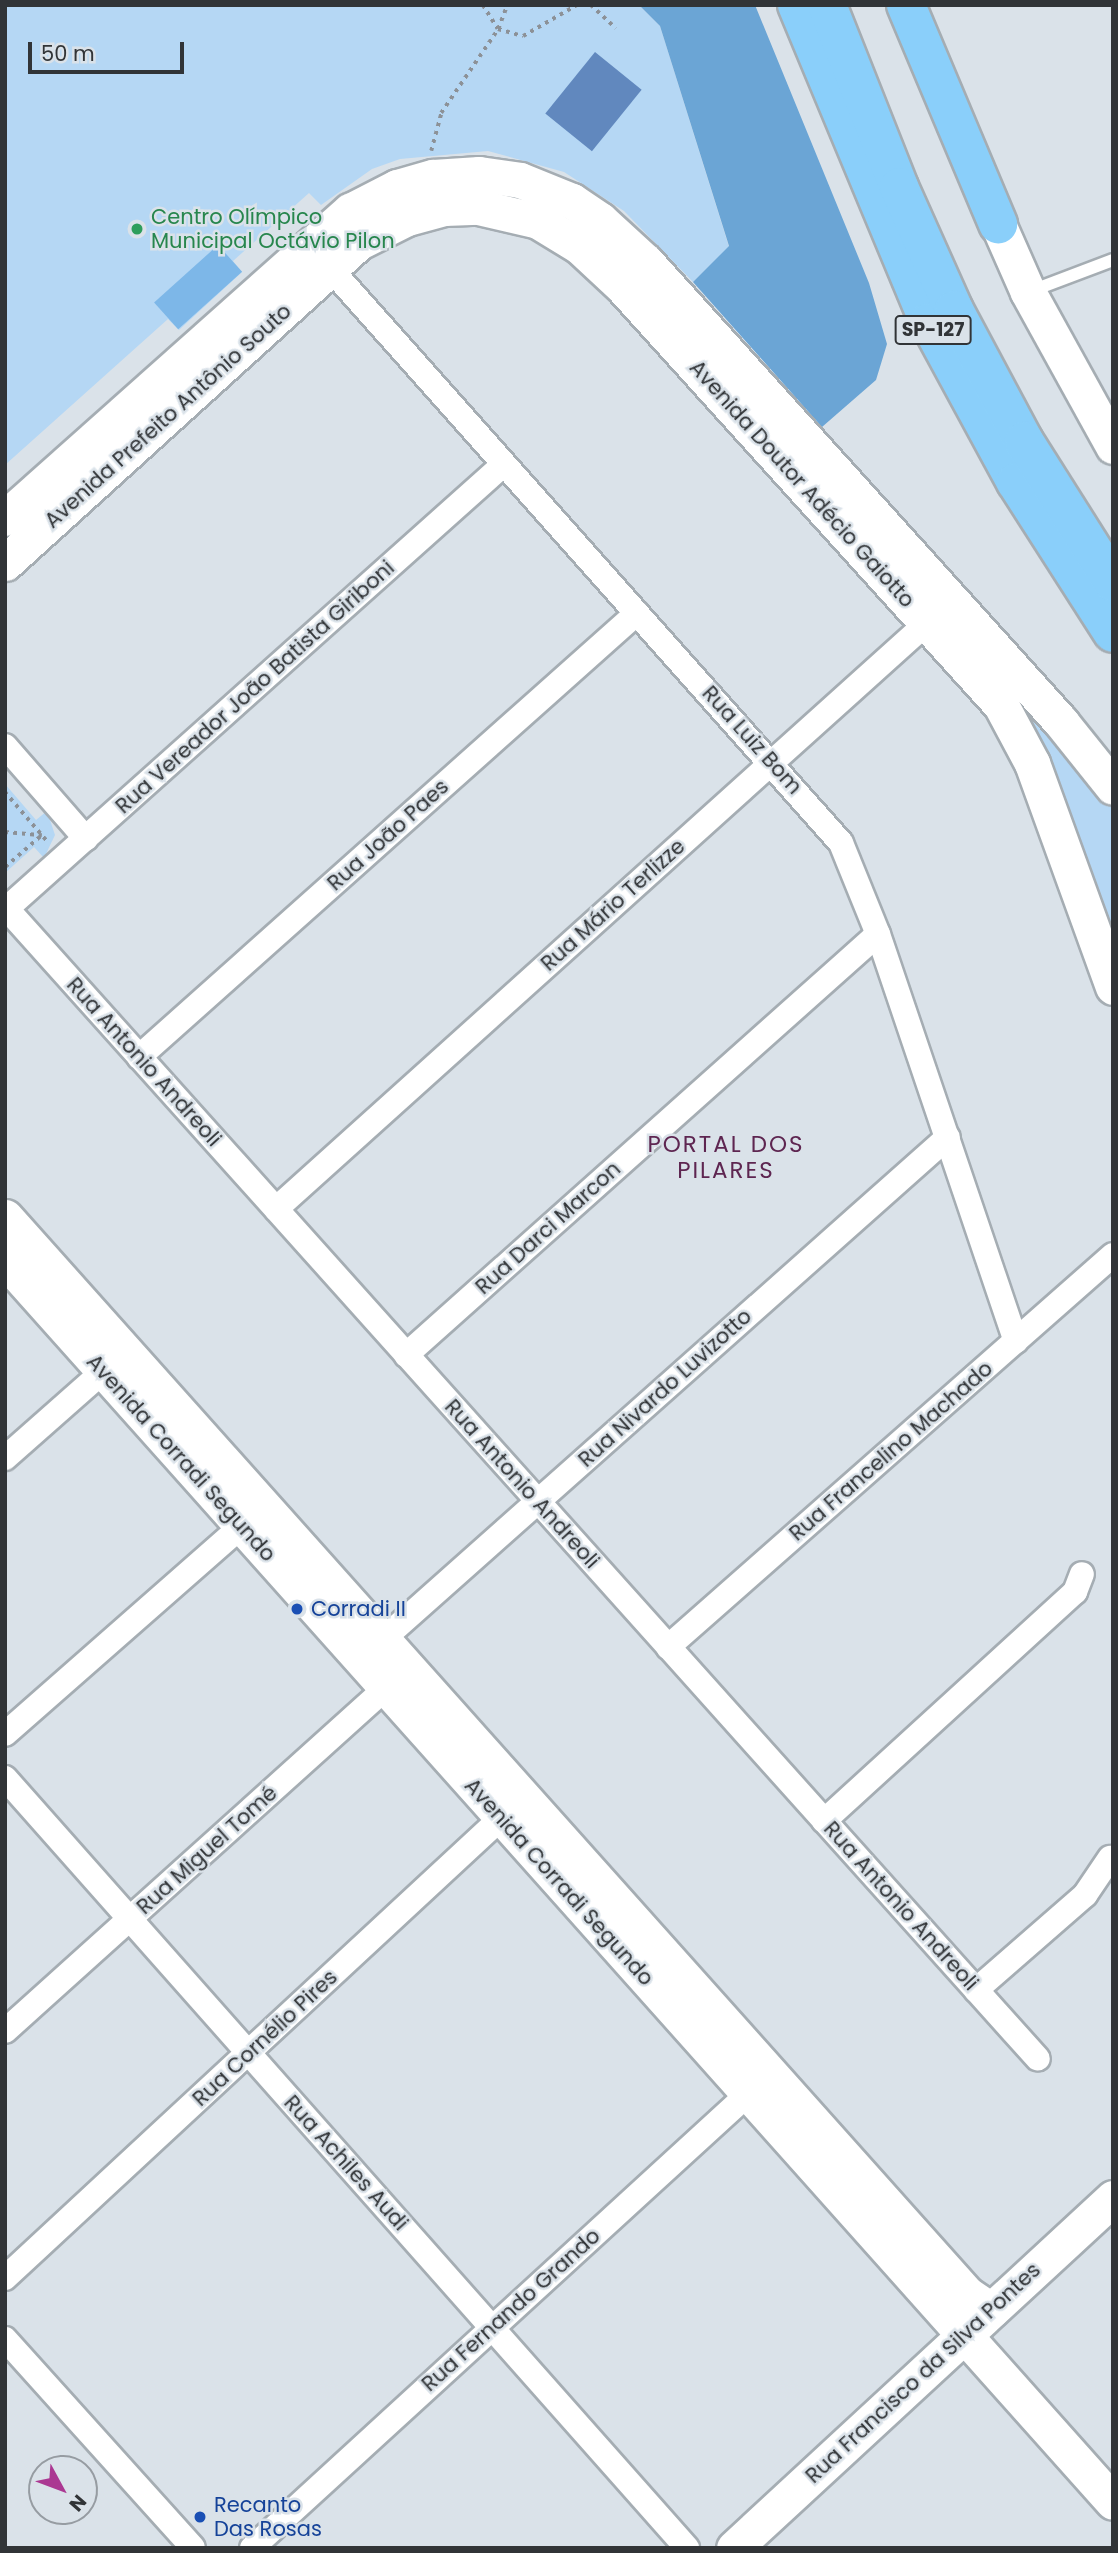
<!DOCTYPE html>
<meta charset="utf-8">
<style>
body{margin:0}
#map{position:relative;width:1118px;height:2553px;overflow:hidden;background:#dae2e9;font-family:Poppins,sans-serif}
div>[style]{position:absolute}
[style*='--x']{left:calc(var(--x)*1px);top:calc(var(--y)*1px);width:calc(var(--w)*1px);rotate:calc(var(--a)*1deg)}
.green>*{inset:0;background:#b5d7f4}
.forest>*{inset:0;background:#6ba5d5}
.water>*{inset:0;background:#6188be;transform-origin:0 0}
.building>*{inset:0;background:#7db7e8;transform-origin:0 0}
.path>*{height:3.5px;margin-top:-1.75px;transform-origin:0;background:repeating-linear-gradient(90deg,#8c9197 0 3.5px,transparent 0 8.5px)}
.roads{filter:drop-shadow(2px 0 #a5adb3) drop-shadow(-2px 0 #a5adb3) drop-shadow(0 2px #a5adb3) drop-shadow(0 -2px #a5adb3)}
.lane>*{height:12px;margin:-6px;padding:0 6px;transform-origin:6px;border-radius:6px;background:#fff}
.street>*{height:24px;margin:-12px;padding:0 12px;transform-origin:12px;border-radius:12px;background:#fff}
.secondary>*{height:35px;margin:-17.5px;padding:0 17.5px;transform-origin:17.5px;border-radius:17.5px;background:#fff}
.highway>*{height:38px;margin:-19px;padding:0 19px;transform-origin:19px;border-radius:19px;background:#8acffa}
.dots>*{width:19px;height:19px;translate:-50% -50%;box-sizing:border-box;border:4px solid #dae2e9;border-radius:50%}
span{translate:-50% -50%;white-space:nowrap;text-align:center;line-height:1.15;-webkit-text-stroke:5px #dae2e9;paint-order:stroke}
.shield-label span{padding:2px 5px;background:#dae2e9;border:2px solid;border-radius:5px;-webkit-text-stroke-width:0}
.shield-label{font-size:19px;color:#313437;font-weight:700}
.leisure-label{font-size:21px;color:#27864d}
.left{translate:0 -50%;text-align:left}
.street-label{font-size:21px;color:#313437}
.transit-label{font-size:21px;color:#164399}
.neighbourhood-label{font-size:23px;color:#5e2651;letter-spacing:2px}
.frame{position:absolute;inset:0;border:7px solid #313437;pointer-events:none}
.north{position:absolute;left:28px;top:2455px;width:70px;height:70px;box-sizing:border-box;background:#dae2e9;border:2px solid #969ca2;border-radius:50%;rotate:131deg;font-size:19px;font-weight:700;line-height:28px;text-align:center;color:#313437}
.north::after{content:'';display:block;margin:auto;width:24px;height:32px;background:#ab3892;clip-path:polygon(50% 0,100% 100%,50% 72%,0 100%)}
.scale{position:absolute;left:28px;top:42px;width:156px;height:32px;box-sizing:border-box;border:4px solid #313437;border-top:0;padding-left:9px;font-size:21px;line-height:24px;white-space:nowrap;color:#313437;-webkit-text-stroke:5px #dae2e9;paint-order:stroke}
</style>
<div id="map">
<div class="green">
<div style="clip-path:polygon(5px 5px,639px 5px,660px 26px,729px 247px,693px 282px,624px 211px,564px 172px,488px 151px,400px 159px,372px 169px,321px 205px,309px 193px,233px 261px,242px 272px,179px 330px,168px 319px,5px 465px)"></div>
<div style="clip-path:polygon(973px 644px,1039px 715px,1113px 807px,1113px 947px)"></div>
<div style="clip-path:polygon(5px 784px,36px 820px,47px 811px,55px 835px,44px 858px,34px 847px,5px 873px)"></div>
</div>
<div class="forest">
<div style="clip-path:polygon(639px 5px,755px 5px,869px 283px,887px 344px,876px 380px,822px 427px,693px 282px,729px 246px,660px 26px)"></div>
</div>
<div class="water">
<div style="left:595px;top:52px;width:60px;height:79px;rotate:39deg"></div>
</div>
<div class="building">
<div style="left:218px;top:245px;width:36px;height:86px;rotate:48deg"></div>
</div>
<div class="path">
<div style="--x:483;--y:5;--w:28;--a:58"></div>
<div style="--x:498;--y:29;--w:26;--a:16"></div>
<div style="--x:523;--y:36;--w:62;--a:-29.9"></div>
<div style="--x:591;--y:5;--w:34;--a:43"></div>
<div style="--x:431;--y:151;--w:39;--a:-75"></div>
<div style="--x:441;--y:113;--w:102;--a:-55.8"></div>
<div style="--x:498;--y:29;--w:26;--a:-69"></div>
<div style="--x:5;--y:792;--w:65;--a:49.4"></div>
<div style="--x:5;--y:832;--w:37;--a:5"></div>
<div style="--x:5;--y:867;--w:49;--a:-40.9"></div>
</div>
<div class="roads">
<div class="lane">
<div style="--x:1031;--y:291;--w:88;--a:-20.7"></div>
</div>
<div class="street">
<div style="--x:320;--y:257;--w:784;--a:48.36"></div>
<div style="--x:841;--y:843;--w:98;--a:67.9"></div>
<div style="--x:878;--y:934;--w:430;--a:71.3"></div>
<div style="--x:5;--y:746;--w:123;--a:48.9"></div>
<div style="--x:7;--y:909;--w:1544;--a:48.12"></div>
<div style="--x:5;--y:910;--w:669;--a:-41.79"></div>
<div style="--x:139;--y:1057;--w:667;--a:-41.72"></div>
<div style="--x:276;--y:1209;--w:892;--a:-42"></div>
<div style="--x:406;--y:1355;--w:632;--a:-41.73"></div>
<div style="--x:5;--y:1458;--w:147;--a:-41.4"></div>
<div style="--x:382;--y:1640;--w:757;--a:-41.63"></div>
<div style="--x:668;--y:1647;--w:593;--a:-41.38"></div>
<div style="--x:5;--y:1734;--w:332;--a:-41.3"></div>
<div style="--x:5;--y:1778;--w:1029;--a:48.47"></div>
<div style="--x:824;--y:1821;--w:340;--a:-42.4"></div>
<div style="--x:1075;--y:1592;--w:19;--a:-69"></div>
<div style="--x:976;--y:1990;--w:145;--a:-41.1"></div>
<div style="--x:1085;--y:1895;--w:45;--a:-56"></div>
<div style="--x:5;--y:2031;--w:528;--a:-42"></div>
<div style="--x:5;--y:2278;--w:693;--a:-42.84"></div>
<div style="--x:5;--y:2339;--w:281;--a:48"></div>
<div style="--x:252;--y:2548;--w:689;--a:-42.47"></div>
</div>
<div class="secondary">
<div style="--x:998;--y:224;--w:74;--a:66.2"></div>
<div style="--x:1028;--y:292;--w:176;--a:61.1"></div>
<div style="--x:5;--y:518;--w:462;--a:-41.7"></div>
<div style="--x:350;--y:211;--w:53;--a:-27.1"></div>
<div style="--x:397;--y:187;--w:37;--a:-16"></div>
<div style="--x:433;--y:177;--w:46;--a:-3.7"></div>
<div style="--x:479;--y:174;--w:41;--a:8.3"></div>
<div style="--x:520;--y:180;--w:56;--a:22"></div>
<div style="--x:572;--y:201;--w:34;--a:34"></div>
<div style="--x:600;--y:220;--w:62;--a:42.4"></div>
<div style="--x:646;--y:262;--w:620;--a:47.94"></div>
<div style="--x:1061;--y:722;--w:83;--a:51.3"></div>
<div style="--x:5;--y:563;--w:478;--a:-42.2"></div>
<div style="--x:359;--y:242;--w:54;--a:-26.6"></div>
<div style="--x:407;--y:218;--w:38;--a:-15"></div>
<div style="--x:444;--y:208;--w:34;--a:-2"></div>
<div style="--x:478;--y:207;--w:62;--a:13.1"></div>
<div style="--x:538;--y:221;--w:48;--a:31.4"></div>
<div style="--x:579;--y:246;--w:59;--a:42.9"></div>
<div style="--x:622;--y:286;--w:565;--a:47.87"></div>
<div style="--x:1001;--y:705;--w:66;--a:61.9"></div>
<div style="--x:1032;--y:763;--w:238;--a:70.1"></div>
<div style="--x:5;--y:1217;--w:1444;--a:48.23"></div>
<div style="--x:967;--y:2294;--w:29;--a:34"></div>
<div style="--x:5;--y:1260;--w:1664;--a:48.26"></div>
<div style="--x:734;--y:2548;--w:516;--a:-42.72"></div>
</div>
<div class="highway">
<div style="--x:797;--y:5;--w:343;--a:67.4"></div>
<div style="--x:929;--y:322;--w:182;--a:61.5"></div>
<div style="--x:1016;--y:482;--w:179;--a:57.3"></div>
<div style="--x:827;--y:5;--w:196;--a:68.4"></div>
<div style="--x:899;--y:187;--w:135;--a:65.9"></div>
<div style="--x:954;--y:310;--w:149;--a:61.9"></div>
<div style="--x:1024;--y:441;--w:167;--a:57.7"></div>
<div style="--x:906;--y:5;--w:238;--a:67.2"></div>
</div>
</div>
<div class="dots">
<div style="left:137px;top:229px;background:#2e9e5b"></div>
<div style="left:297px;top:1609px;background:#1a4fb4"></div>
<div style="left:200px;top:2517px;background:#1a4fb4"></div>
</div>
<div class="shield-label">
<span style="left:933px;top:330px">SP-127</span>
</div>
<div class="leisure-label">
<span class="left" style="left:151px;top:229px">Centro Olímpico<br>Municipal Octávio Pilon</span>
</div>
<div class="street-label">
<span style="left:168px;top:416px;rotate:-42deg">Avenida Prefeito Antônio Souto</span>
<span style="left:802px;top:484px;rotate:48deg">Avenida Doutor Adécio Gaiotto</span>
<span style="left:255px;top:687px;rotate:-42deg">Rua Vereador João Batista Giriboni</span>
<span style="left:752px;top:740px;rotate:48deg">Rua Luiz Bom</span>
<span style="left:388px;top:835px;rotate:-42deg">Rua João Paes</span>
<span style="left:613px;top:905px;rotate:-42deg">Rua Mário Terlizze</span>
<span style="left:144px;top:1062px;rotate:48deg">Rua Antonio Andreoli</span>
<span style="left:548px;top:1228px;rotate:-42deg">Rua Darci Marcon</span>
<span style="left:665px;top:1388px;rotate:-42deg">Rua Nivardo Luvizotto</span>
<span style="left:891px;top:1451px;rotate:-41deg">Rua Francelino Machado</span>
<span style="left:181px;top:1458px;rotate:48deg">Avenida Corradi Segundo</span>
<span style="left:522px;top:1484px;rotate:48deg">Rua Antonio Andreoli</span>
<span style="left:207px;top:1850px;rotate:-42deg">Rua Miguel Tomé</span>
<span style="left:559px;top:1882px;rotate:48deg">Avenida Corradi Segundo</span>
<span style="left:901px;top:1906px;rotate:48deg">Rua Antonio Andreoli</span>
<span style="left:265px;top:2038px;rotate:-43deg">Rua Cornélio Pires</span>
<span style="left:346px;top:2163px;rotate:48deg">Rua Achiles Audi</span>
<span style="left:511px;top:2310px;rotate:-42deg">Rua Fernando Grando</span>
<span style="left:923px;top:2373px;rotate:-43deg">Rua Francisco da Silva Pontes</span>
</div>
<div class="transit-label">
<span class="left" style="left:311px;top:1609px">Corradi II</span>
<span class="left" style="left:214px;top:2517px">Recanto<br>Das Rosas</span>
</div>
<div class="neighbourhood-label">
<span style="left:726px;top:1157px">PORTAL DOS<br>PILARES</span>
</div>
<div class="frame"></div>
<div class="north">N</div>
<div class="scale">50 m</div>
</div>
